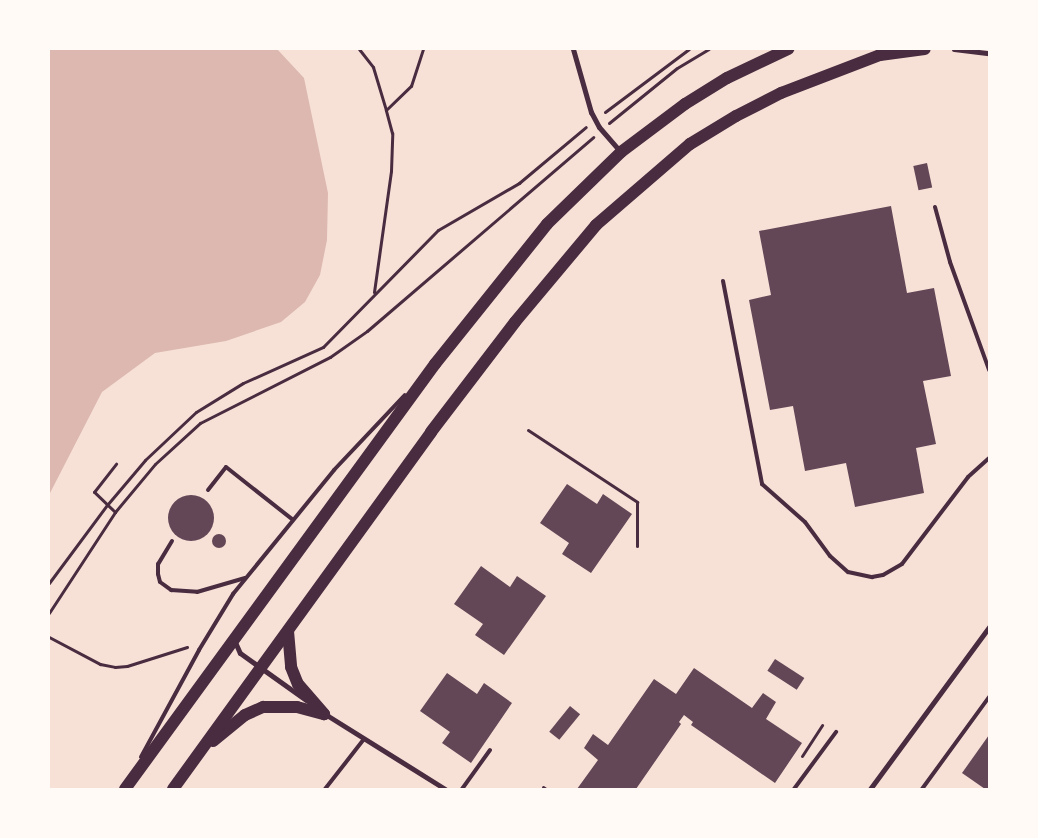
<!DOCTYPE html>
<style>
body{margin:0}
#map{position:relative;width:1038px;height:838px;overflow:hidden;background:#f7e1d7;font-family:Barlow,sans-serif}
div>[style]{position:absolute}
[style*='--x']{left:calc(var(--x)*1px);top:calc(var(--y)*1px);width:calc(var(--w)*1px);rotate:calc(var(--a)*1deg)}
.water>*{inset:0;background:#dcb8b0}
.building>*{inset:0;background:#644757;transform-origin:0 0}
.round{border-radius:50%}
.path>*{height:3px;margin:-1.5px;padding:0 1.5px;transform-origin:1.5px;border-radius:1.5px;background:#4a2c40}
.service>*{height:4px;margin:-2px;padding:0 2px;transform-origin:2px;border-radius:2px;background:#4a2c40}
.minor>*{height:5px;margin:-2.5px;padding:0 2.5px;transform-origin:2.5px;border-radius:2.5px;background:#4a2c40}
.primary>*{height:12px;margin:-6px;padding:0 6px;transform-origin:6px;border-radius:6px;background:#4a2c40}
span{translate:-50% -50%;white-space:nowrap;text-align:center;line-height:1.15;-webkit-text-stroke:4px #fffaf5;paint-order:stroke}
.frame{position:absolute;inset:0;border:50px solid #fffaf5;pointer-events:none}
</style>
<div id="map">
<div class="water">
<div style="clip-path:polygon(49px 49px,277px 49px,304px 78px,328px 193px,327px 240px,320px 275px,305px 302px,281px 322px,226px 341px,155px 353px,102px 392px,49px 495px)"></div>
</div>
<div class="building">
<div style="left:927px;top:163px;width:25px;height:14px;rotate:78deg"></div>
<div style="clip-path:polygon(891px 206px,907px 293px,934px 288px,951px 376px,923px 381px,936px 444px,916px 448px,924px 493px,855px 507px,846px 463px,805px 471px,793px 406px,770px 410px,749px 300px,771px 295px,759px 231px)"></div>
<div style="clip-path:polygon(567px 484px,597px 504px,603px 494px,632px 514px,591px 573px,562px 554px,569px 543px,540px 523px)"></div>
<div class="round" style="left:168px;top:495px;width:46px;height:46px"></div>
<div class="round" style="left:212px;top:534px;width:14px;height:14px"></div>
<div style="clip-path:polygon(481px 566px,510px 587px,517px 576px,546px 596px,504px 655px,475px 635px,483px 624px,454px 604px)"></div>
<div style="left:775px;top:659px;width:35px;height:14px;rotate:33deg"></div>
<div style="clip-path:polygon(694px 668px,752px 708px,763px 693px,776px 702px,766px 719px,802px 743px,775px 783px,691px 725px,693px 722px,684px 715px,679px 722px,681px 724px,636px 789px,577px 789px,598px 760px,584px 748px,593px 734px,608px 745px,654px 679px,676px 694px)"></div>
<div style="clip-path:polygon(447px 673px,477px 694px,484px 683px,512px 703px,471px 763px,442px 743px,450px 732px,420px 711px)"></div>
<div style="left:570px;top:706px;width:13px;height:33px;rotate:39deg"></div>
<div style="clip-path:polygon(989px 735px,989px 789px,985px 789px,962px 773px)"></div>
</div>
<div class="path">
<div style="--x:359;--y:49;--w:23;--a:52"></div>
<div style="--x:373;--y:67;--w:45;--a:73.2"></div>
<div style="--x:605;--y:112;--w:105;--a:-36.9"></div>
<div style="--x:609;--y:123;--w:87;--a:-39"></div>
<div style="--x:677;--y:68;--w:37;--a:-31"></div>
<div style="--x:374;--y:292;--w:122;--a:-82"></div>
<div style="--x:391;--y:171;--w:38;--a:-88"></div>
<div style="--x:392;--y:133;--w:24;--a:-105"></div>
<div style="--x:386;--y:110;--w:35;--a:-44"></div>
<div style="--x:411;--y:86;--w:39;--a:-72"></div>
<div style="--x:528;--y:430;--w:131;--a:33.4"></div>
<div style="--x:637;--y:502;--w:44;--a:90"></div>
<div style="--x:115;--y:512;--w:29;--a:-136"></div>
<div style="--x:94;--y:492;--w:36;--a:-52"></div>
<div style="--x:49;--y:583;--w:97;--a:-53.4"></div>
<div style="--x:107;--y:505;--w:59;--a:-49.8"></div>
<div style="--x:145;--y:460;--w:70;--a:-43.3"></div>
<div style="--x:196;--y:412;--w:55;--a:-31.7"></div>
<div style="--x:243;--y:383;--w:88;--a:-24.2"></div>
<div style="--x:323;--y:347;--w:164;--a:-45.5"></div>
<div style="--x:438;--y:230;--w:94;--a:-30.1"></div>
<div style="--x:519;--y:183;--w:87;--a:-39.9"></div>
<div style="--x:49;--y:613;--w:121;--a:-56.8"></div>
<div style="--x:115;--y:512;--w:62;--a:-50.2"></div>
<div style="--x:155;--y:464;--w:61;--a:-42.3"></div>
<div style="--x:200;--y:423;--w:146;--a:-26.9"></div>
<div style="--x:330;--y:357;--w:45;--a:-35.1"></div>
<div style="--x:367;--y:331;--w:298;--a:-40.6"></div>
<div style="--x:49;--y:637;--w:58;--a:27.9"></div>
<div style="--x:100;--y:664;--w:15;--a:11"></div>
<div style="--x:115;--y:667;--w:12;--a:-5"></div>
<div style="--x:127;--y:666;--w:63;--a:-17.6"></div>
<div style="--x:802;--y:756;--w:37;--a:-57"></div>
<div style="--x:543;--y:787;--w:4;--a:34"></div>
</div>
<div class="service">
<div style="--x:935;--y:207;--w:57;--a:74.7"></div>
<div style="--x:950;--y:262;--w:115;--a:70.1"></div>
<div style="--x:723;--y:281;--w:207;--a:79.1"></div>
<div style="--x:762;--y:484;--w:57;--a:41.5"></div>
<div style="--x:805;--y:522;--w:42;--a:53.7"></div>
<div style="--x:830;--y:556;--w:24;--a:42"></div>
<div style="--x:848;--y:572;--w:25;--a:12"></div>
<div style="--x:872;--y:577;--w:11;--a:-10"></div>
<div style="--x:883;--y:575;--w:22;--a:-30"></div>
<div style="--x:902;--y:564;--w:109;--a:-52.8"></div>
<div style="--x:968;--y:477;--w:28;--a:-42"></div>
<div style="--x:208;--y:490;--w:29;--a:-52"></div>
<div style="--x:226;--y:467;--w:85;--a:38.3"></div>
<div style="--x:172;--y:541;--w:27;--a:121"></div>
<div style="--x:158;--y:564;--w:10;--a:90"></div>
<div style="--x:158;--y:574;--w:8;--a:76"></div>
<div style="--x:160;--y:582;--w:14;--a:36"></div>
<div style="--x:171;--y:590;--w:26;--a:4"></div>
<div style="--x:197;--y:592;--w:50;--a:-16.3"></div>
<div style="--x:141;--y:757;--w:122;--a:-61.5"></div>
<div style="--x:199;--y:650;--w:66;--a:-58.7"></div>
<div style="--x:233;--y:594;--w:160;--a:-50.8"></div>
<div style="--x:334;--y:470;--w:103;--a:-46.6"></div>
<div style="--x:325;--y:789;--w:63;--a:-52"></div>
<div style="--x:462;--y:789;--w:48;--a:-54.3"></div>
<div style="--x:794;--y:789;--w:71;--a:-53.6"></div>
<div style="--x:922;--y:789;--w:114;--a:-53.9"></div>
</div>
<div class="minor">
<div style="--x:573;--y:49;--w:66;--a:74.1"></div>
<div style="--x:591;--y:112;--w:17;--a:62"></div>
<div style="--x:599;--y:127;--w:32;--a:49"></div>
<div style="--x:954;--y:49;--w:35;--a:7"></div>
<div style="--x:235;--y:642;--w:12;--a:66"></div>
<div style="--x:240;--y:653;--w:81;--a:35.5"></div>
<div style="--x:325;--y:714;--w:142;--a:32"></div>
<div style="--x:870;--y:789;--w:201;--a:-53.7"></div>
</div>
<div class="primary">
<div style="--x:288;--y:631;--w:36;--a:85"></div>
<div style="--x:291;--y:667;--w:18;--a:68"></div>
<div style="--x:298;--y:684;--w:40;--a:49"></div>
<div style="--x:213;--y:741;--w:41;--a:-39.1"></div>
<div style="--x:245;--y:715;--w:20;--a:-24"></div>
<div style="--x:263;--y:707;--w:34;--a:0"></div>
<div style="--x:297;--y:707;--w:28;--a:15"></div>
<div style="--x:125;--y:789;--w:526;--a:-53.89"></div>
<div style="--x:435;--y:364;--w:179;--a:-51.3"></div>
<div style="--x:547;--y:224;--w:103;--a:-44.2"></div>
<div style="--x:621;--y:152;--w:80;--a:-36.9"></div>
<div style="--x:685;--y:104;--w:49;--a:-31.8"></div>
<div style="--x:727;--y:78;--w:68;--a:-25.4"></div>
<div style="--x:173;--y:789;--w:440;--a:-54.1"></div>
<div style="--x:431;--y:432;--w:138;--a:-52.6"></div>
<div style="--x:515;--y:322;--w:126;--a:-50.1"></div>
<div style="--x:596;--y:225;--w:124;--a:-40.8"></div>
<div style="--x:690;--y:144;--w:54;--a:-31.3"></div>
<div style="--x:736;--y:116;--w:51;--a:-27.1"></div>
<div style="--x:781;--y:93;--w:106;--a:-21"></div>
<div style="--x:880;--y:55;--w:45;--a:-7.6"></div>
</div>
<div class="frame"></div>
</div>
